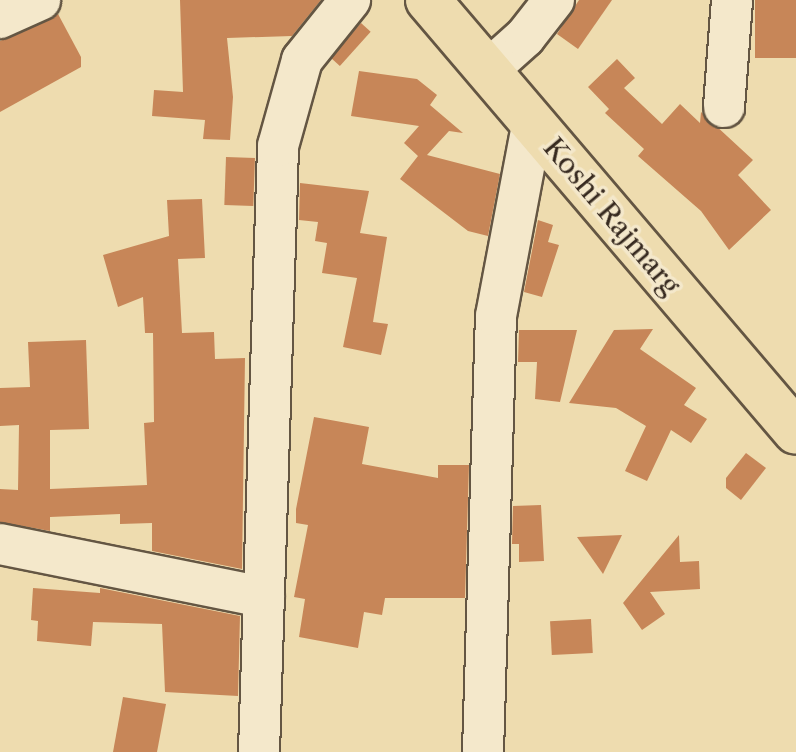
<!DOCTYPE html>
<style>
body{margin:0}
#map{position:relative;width:796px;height:752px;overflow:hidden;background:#eedcaf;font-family:"Libre Caslon Text",serif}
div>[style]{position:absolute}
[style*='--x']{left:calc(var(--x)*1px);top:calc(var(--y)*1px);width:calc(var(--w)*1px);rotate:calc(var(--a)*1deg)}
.building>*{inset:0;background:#c78658;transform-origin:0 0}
.roads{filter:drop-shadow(2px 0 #645643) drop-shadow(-2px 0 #645643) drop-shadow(0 2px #645643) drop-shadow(0 -2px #645643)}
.minor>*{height:40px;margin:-20px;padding:0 20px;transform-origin:20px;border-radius:20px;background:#f4e8cb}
.major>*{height:44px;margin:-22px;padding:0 22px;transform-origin:22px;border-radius:22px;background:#eedcaf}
span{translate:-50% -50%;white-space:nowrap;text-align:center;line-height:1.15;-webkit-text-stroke:7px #f4e8cb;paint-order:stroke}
.street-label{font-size:28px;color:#36291f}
</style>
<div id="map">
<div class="building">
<div style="clip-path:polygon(180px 0,321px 0,292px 36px,227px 38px,233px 97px,230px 140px,203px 139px,205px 120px,152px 116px,154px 90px,183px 92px)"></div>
<div style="clip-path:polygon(579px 0,612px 0,578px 49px,557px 34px)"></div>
<div style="left:755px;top:0;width:41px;height:58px"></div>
<div style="clip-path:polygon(58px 14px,81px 57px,81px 67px,0 112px,0 41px)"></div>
<div style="left:361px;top:23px;width:13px;height:46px;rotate:42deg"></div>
<div style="clip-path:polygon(617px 59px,635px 78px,624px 88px,662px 124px,680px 104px,700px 123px,701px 112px,753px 160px,738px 175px,771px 210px,729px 250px,701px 211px,638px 156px,644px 149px,605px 113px,609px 109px,588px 87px)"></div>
<div style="clip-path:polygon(359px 71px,417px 79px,437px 95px,430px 105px,463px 133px,449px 131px,427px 155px,500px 174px,488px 236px,468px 231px,400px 179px,418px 156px,404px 143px,419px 126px,351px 116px)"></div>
<div style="left:226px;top:157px;width:29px;height:48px;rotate:2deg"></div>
<div style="clip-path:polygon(300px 183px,369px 191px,360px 233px,387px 237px,373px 322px,388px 324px,381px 355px,343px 347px,357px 278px,322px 273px,327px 243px,315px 241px,318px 222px,299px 220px)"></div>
<div style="clip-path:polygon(202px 199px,205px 258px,178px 259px,182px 333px,214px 332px,215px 359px,245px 358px,242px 569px,152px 551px,152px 523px,120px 524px,120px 514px,50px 517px,50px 531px,0 522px,0 489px,18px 490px,19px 425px,0 426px,0 388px,30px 387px,28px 342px,86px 340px,89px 429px,50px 430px,50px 489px,147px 485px,144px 423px,154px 422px,153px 333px,145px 333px,143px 297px,118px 307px,103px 255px,169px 236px,167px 200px)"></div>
<div style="clip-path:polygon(538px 220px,553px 225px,548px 242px,559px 245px,542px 297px,524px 292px)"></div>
<div style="clip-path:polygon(653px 329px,640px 349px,696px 388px,684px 405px,707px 419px,691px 443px,671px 430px,647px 481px,625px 471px,646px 426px,616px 408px,569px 403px,614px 330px)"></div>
<div style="clip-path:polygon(519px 330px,577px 330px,560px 402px,535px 399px,537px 362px,518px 362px)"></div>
<div style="clip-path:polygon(314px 417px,369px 427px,362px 464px,438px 478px,438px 465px,469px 465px,465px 598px,385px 598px,382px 615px,364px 612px,358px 648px,299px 637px,305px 599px,294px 597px,308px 525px,296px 523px,296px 509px)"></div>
<div style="clip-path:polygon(746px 453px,766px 468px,741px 500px,726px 488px,726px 478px)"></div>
<div style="clip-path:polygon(541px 505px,544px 561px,519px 562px,519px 544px,512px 544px,513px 506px)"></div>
<div style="clip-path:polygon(622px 535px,603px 574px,577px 537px)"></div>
<div style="clip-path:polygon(679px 535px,680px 562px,699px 561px,700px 589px,650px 592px,665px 614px,642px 630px,623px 603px)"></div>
<div style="clip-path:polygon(33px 588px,100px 593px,100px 588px,240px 616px,238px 696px,165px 692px,162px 624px,93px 622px,91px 646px,37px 641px,38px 621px,31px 620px)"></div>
<div style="left:591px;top:619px;width:34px;height:41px;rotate:87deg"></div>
<div style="clip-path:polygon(123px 697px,166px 704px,157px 752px,113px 752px)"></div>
</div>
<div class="roads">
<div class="minor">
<div style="--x:0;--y:18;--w:44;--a:-24.2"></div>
<div style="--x:487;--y:71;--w:51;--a:-41.8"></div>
<div style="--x:525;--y:37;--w:47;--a:-51.9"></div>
<div style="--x:724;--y:107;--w:107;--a:-85.7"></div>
<div style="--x:0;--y:544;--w:269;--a:11.4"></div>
<div style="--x:259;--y:752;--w:606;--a:-88.2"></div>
<div style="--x:278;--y:146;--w:89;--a:-74.4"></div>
<div style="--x:302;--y:60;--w:77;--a:-51.3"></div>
<div style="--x:483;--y:752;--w:436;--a:-88.3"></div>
<div style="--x:496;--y:316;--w:198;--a:-79.3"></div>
</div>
<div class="major">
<div style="--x:428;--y:0;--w:567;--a:49.57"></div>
</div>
</div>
<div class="street-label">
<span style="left:612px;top:216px;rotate:50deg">Koshi Rajmarg</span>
</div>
</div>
